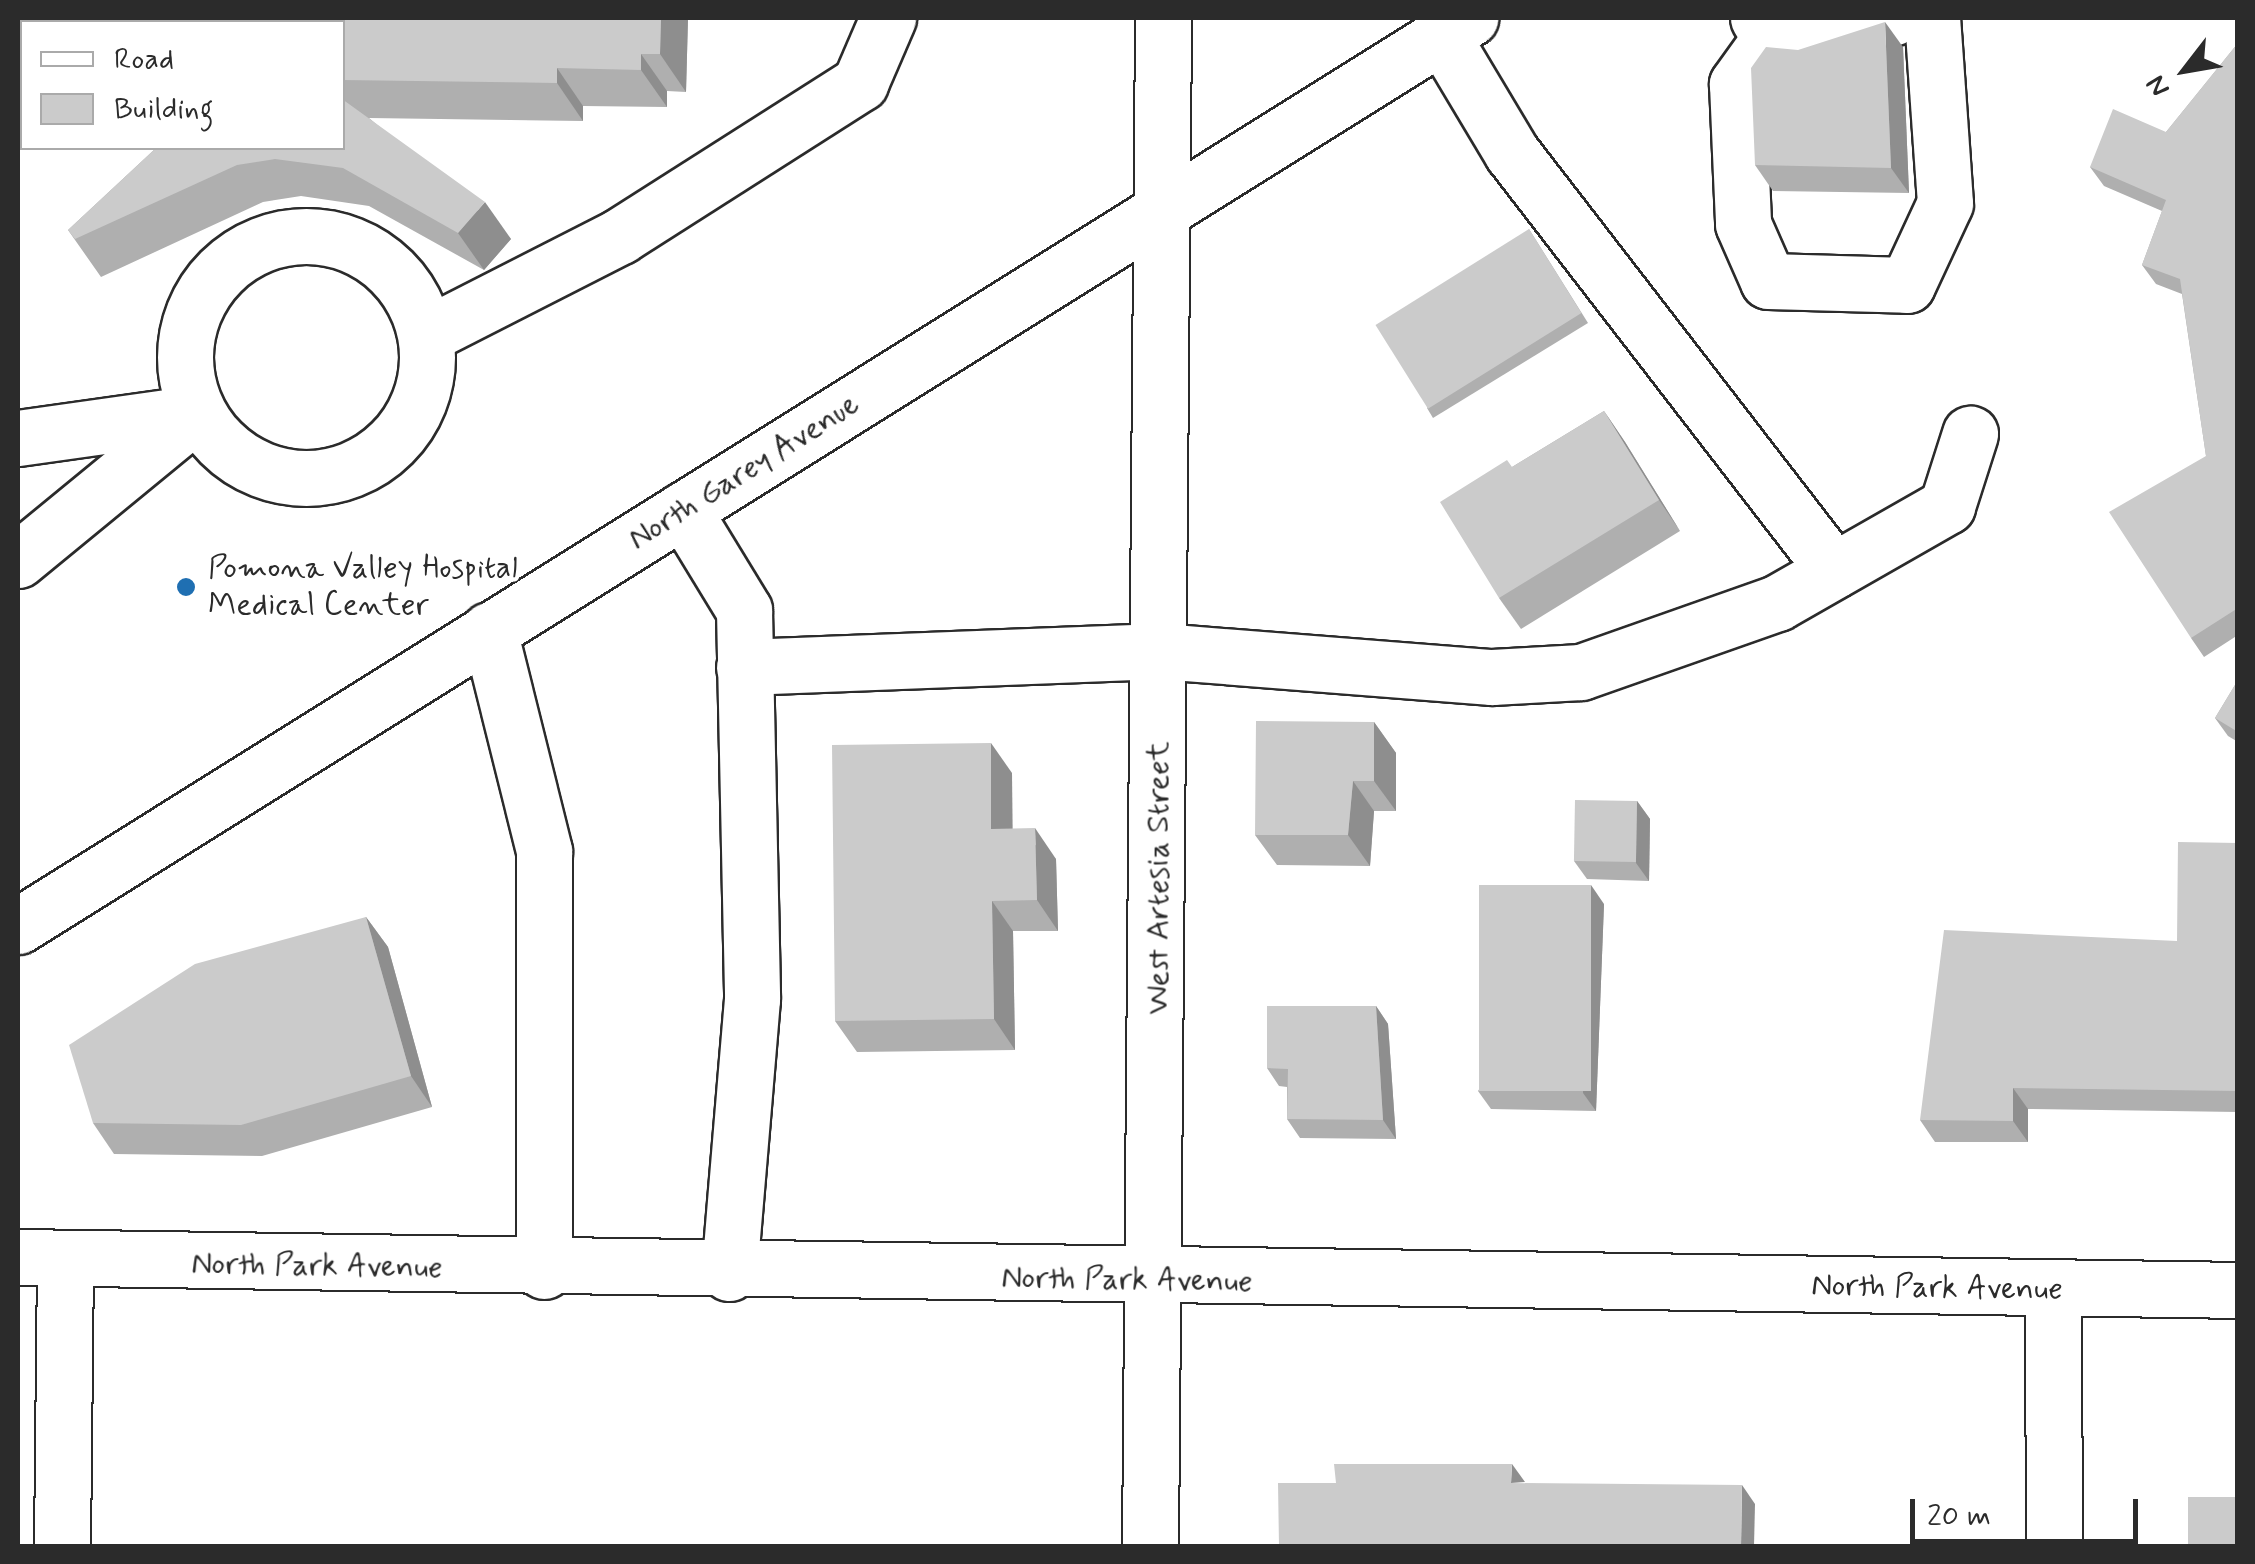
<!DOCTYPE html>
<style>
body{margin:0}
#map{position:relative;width:2255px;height:1564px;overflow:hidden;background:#fff;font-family:Mynerve,sans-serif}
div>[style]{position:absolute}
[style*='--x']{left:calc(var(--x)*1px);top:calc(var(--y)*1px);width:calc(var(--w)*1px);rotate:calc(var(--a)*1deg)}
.roads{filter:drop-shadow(2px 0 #2b2b2b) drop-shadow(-2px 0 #2b2b2b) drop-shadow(0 2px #2b2b2b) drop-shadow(0 -2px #2b2b2b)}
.minor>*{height:55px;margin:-27.5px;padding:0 27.5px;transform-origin:27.5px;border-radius:27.5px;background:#fff}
.minor>.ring{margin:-27.5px;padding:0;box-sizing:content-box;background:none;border:55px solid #fff;border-radius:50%}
.major>*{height:55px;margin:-27.5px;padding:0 27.5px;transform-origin:27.5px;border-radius:27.5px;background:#fff}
.wall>*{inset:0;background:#afafaf}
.shaded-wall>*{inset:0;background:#8e8e8e}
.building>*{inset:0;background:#cbcbcb;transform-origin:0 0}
.dots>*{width:28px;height:28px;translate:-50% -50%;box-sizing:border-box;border:5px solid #fff;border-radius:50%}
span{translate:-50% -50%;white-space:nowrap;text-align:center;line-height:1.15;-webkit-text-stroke:8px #fff;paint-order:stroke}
.street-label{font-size:32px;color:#2b2b2b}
.poi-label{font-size:32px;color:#2b2b2b}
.left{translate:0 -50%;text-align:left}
.frame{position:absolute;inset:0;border:20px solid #2b2b2b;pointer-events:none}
.legend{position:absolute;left:20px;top:20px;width:325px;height:130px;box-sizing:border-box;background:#fff;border:2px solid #aaa;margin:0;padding:12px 18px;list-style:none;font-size:30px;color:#2b2b2b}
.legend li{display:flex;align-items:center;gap:20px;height:50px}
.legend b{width:50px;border:2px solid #aaa}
.north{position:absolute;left:2135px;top:20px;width:100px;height:100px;-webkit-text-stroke:8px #fff;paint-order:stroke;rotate:239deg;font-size:28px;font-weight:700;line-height:40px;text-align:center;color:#2b2b2b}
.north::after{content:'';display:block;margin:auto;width:35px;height:45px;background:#2b2b2b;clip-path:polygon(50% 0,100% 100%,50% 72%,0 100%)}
.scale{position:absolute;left:1910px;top:1499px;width:228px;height:45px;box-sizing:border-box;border:5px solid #2b2b2b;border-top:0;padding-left:12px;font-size:30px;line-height:35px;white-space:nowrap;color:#2b2b2b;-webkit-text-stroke:8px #fff;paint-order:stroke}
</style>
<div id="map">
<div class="roads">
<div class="minor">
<div style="--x:1758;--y:18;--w:23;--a:59"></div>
<div style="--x:1770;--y:38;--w:37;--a:11"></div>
<div style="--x:1806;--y:45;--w:90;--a:-17.4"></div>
<div style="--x:1442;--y:36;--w:136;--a:59.1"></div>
<div style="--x:1512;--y:153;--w:527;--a:52.33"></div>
<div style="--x:1770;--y:38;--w:57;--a:125.7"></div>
<div style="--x:1737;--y:84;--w:140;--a:87.5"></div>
<div style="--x:1743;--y:224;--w:62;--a:66.3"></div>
<div style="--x:1768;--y:281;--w:139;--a:1.6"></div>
<div style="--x:1907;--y:285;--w:90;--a:-65.1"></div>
<div style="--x:1945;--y:203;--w:185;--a:-94"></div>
<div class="ring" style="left:185px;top:236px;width:187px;height:187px"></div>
<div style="--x:426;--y:335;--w:218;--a:-27"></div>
<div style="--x:620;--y:236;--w:285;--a:-32.5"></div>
<div style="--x:860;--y:83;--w:71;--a:-66.7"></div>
<div style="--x:18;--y:438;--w:181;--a:-8"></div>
<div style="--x:683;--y:510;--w:117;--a:58.6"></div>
<div style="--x:744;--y:610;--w:389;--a:88.8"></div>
<div style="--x:752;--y:999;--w:275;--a:94.8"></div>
<div style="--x:18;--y:560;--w:232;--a:-39.4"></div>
<div style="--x:489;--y:630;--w:228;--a:76"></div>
<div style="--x:544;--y:851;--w:420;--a:90"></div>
<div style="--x:744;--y:667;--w:416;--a:-2.2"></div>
<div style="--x:1160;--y:651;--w:333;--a:4.5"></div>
<div style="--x:1492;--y:677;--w:89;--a:-3.2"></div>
<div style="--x:1581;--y:672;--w:208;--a:-19.4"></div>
<div style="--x:1777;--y:603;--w:196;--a:-29.7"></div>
<div style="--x:1947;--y:506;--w:76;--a:-72.3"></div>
<div style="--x:18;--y:1257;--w:2220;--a:0.85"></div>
<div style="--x:2053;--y:1289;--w:257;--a:89.8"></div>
<div style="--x:62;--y:1546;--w:286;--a:-89.4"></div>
<div style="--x:1150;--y:1546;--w:1528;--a:-89.51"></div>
</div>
<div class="major">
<div style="--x:18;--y:926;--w:1713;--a:-32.02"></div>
</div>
</div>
<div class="wall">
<div style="clip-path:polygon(18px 18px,688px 18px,686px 92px,667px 91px,667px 107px,583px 106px,583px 121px,369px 118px,511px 239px,484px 270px,369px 206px,301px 196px,263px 202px,101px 277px,68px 230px,156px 148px,342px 148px,342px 22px,22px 22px,22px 107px,18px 107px)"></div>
<div style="clip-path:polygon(2238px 43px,2238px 635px,2204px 657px,2191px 638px,2206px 456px,2182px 294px,2156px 284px,2142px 265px,2162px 211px,2104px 186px,2090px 167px,2166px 132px)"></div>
<div style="clip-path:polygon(1903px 47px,1909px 193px,1773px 191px,1755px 165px,1798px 50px)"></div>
<div style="clip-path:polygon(1529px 229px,1588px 323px,1433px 418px,1427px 408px)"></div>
<div style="clip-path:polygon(1604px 411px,1625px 442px,1680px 531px,1521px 629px,1499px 598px,1512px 467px)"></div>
<div style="clip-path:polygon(2238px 680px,2238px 742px,2228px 736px,2215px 718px)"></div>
<div style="clip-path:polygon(1374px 722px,1396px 753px,1396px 811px,1374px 811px,1370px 866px,1277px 865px,1255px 835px)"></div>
<div style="clip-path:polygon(1012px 773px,1012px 829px,1056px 859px,1058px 931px,1013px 931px,1015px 1050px,857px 1052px,835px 1021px)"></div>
<div style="clip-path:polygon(1637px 801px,1650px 819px,1649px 881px,1587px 879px,1574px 861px)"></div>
<div style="clip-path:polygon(2238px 843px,2238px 1112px,2028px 1109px,2028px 1142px,1935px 1142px,1920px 1120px,2177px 941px)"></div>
<div style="clip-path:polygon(1604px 904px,1596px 1111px,1491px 1109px,1478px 1091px)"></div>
<div style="clip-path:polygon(366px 917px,388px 947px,432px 1107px,262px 1156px,114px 1154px,93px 1123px)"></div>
<div style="clip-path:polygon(1376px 1006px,1388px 1024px,1396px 1139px,1300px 1138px,1287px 1119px,1287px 1087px,1279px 1086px,1267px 1068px)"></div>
</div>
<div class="shaded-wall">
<div style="clip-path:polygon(661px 18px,688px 18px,686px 92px,660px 54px)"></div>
<div style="clip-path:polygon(1885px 22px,1903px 47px,1909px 193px,1891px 168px)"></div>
<div style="clip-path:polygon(641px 54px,667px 91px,667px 107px,641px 70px)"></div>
<div style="clip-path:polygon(557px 68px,583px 106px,583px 121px,557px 83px)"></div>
<div style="clip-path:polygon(485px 202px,511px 239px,484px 270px,458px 233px)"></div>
<div style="clip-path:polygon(1604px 411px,1625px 442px,1680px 531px,1659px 500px)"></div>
<div style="clip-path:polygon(1374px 722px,1396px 753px,1396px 811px,1374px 781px)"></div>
<div style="clip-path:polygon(991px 743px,1012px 773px,1013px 860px,991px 829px)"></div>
<div style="clip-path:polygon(1353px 781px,1374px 811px,1370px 866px,1348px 835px)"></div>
<div style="clip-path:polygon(1637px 801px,1650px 819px,1649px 881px,1636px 863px)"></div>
<div style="clip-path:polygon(1035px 828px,1056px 859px,1058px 931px,1037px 900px)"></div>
<div style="clip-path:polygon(1591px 885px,1604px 904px,1596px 1111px,1583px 1093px)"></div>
<div style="clip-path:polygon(992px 901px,1013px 931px,1015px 1050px,994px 1019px)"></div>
<div style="clip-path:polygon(366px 917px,388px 947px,432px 1107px,411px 1076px)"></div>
<div style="clip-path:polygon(1376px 1006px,1388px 1024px,1396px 1139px,1383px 1120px)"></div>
<div style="clip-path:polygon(2013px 1088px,2028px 1109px,2028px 1142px,2013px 1121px)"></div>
<div style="clip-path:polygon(1512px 1464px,1525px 1482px,1511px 1483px)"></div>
<div style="clip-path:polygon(1742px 1485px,1755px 1504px,1754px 1546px,1741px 1546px)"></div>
</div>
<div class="building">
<div style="clip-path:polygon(18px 18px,661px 18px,660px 54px,641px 54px,641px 70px,557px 68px,557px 83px,342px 80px,342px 22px,22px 22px,22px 80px,18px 80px)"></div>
<div style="clip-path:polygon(1885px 22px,1891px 168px,1755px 165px,1751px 68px,1766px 47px,1798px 50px)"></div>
<div style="clip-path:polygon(2238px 43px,2238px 608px,2191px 638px,2109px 512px,2206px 456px,2180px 279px,2142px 265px,2166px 200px,2090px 167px,2113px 109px,2166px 132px)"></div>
<div style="clip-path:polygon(342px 99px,485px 202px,458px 233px,343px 168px,275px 159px,237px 165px,75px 239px,68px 230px,156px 148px,342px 148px)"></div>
<div style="left:1529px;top:229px;width:99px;height:181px;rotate:58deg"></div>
<div style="clip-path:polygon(1604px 411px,1659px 500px,1499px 598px,1440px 502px,1507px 460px,1512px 467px)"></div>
<div style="clip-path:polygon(2238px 680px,2238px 732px,2215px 718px)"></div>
<div style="clip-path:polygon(1256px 721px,1374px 722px,1374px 781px,1353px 781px,1348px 835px,1255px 835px)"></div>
<div style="clip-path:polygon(991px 743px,991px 829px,1035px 828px,1037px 900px,992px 901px,994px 1019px,835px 1021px,832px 745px)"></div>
<div style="left:1575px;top:800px;width:62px;height:61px;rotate:1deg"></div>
<div style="clip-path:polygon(2178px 842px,2238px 843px,2238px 1091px,2013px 1088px,2013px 1121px,1920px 1120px,1944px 930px,2177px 941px)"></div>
<div style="left:1479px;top:885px;width:112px;height:206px"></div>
<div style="clip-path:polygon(366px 917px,411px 1076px,241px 1125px,93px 1123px,69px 1045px,195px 964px)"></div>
<div style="clip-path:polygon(1267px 1006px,1376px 1006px,1383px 1120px,1287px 1119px,1288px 1069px,1267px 1068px)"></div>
<div style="clip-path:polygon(1334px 1464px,1512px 1464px,1511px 1483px,1742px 1485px,1741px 1546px,1279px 1546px,1278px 1483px,1336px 1483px)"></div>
<div style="left:2238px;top:1497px;width:49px;height:50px;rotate:90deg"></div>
</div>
<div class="dots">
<div style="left:186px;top:587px;background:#1f6fb2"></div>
</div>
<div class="street-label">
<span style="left:744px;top:472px;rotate:-32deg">North Garey Avenue</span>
<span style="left:1159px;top:878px;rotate:-90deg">West Artesia Street</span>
<span style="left:317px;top:1266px;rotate:1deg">North Park Avenue</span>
<span style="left:1127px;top:1280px;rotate:1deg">North Park Avenue</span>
<span style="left:1937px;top:1288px;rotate:1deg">North Park Avenue</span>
</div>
<div class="poi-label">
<span class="left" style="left:208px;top:587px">Pomona Valley Hospital<br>Medical Center</span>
</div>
<div class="frame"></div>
<ul class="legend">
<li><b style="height:12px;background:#fff"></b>Road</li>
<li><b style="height:28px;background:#cbcbcb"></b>Building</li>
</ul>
<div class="north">N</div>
<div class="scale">20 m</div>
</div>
